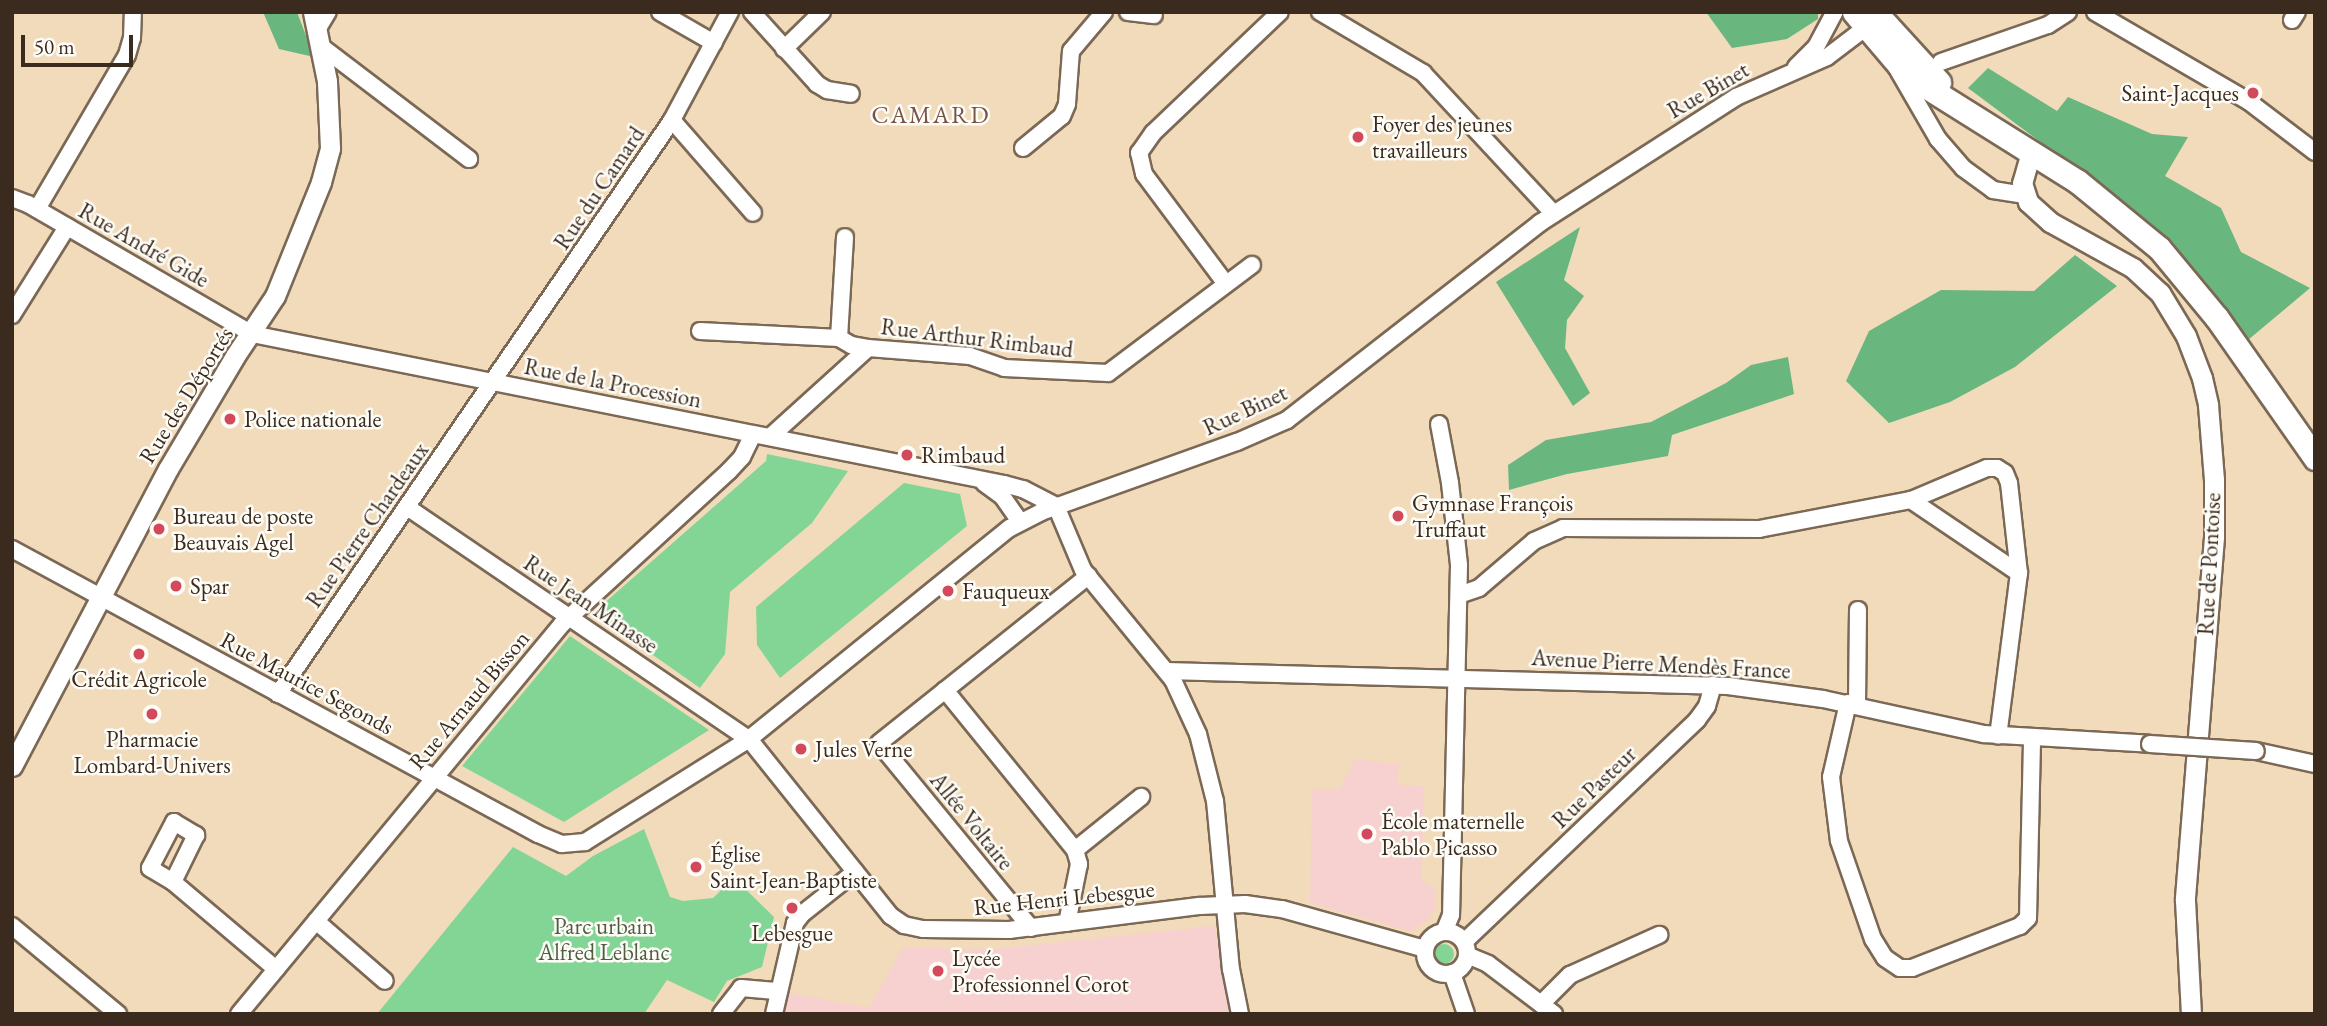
<!DOCTYPE html>
<meta charset="utf-8">
<style>
body{margin:0}
#map{position:relative;width:2327px;height:1026px;overflow:hidden;background:#f1dbbb;font-family:"EB Garamond",serif}
div>[style]{position:absolute}
[style*='--x']{left:calc(var(--x)*1px);top:calc(var(--y)*1px);width:calc(var(--w)*1px);rotate:calc(var(--a)*1deg)}
.built>*{inset:0;background:#f7d0d0}
.green>*{inset:0;background:#83d596}
.round{border-radius:50%}
.forest>*{inset:0;background:#6ab67f}
.roads{filter:drop-shadow(2px 0 #7b6855) drop-shadow(-2px 0 #7b6855) drop-shadow(0 2px #7b6855) drop-shadow(0 -2px #7b6855)}
.minor>*{height:16px;margin:-8px;padding:0 8px;transform-origin:8px;border-radius:8px;background:#fff}
.minor>.ring{margin:-8px;padding:0;box-sizing:content-box;background:none;border:16px solid #fff;border-radius:50%}
.tertiary>*{height:19px;margin:-9.5px;padding:0 9.5px;transform-origin:9.5px;border-radius:9.5px;background:#fff}
.secondary>*{height:23px;margin:-11.5px;padding:0 11.5px;transform-origin:11.5px;border-radius:11.5px;background:#fff}
.bridges{filter:drop-shadow(2px 0 #7b6855) drop-shadow(-2px 0 #7b6855) drop-shadow(0 2px #7b6855) drop-shadow(0 -2px #7b6855)}
.minor-bridge>*{height:16px;margin:-8px;padding:0 8px;transform-origin:8px;border-radius:8px;background:#fff}
.dots>*{width:19px;height:19px;translate:-50% -50%;box-sizing:border-box;border:4px solid #fdfcf7;border-radius:50%}
span{translate:-50% -50%;white-space:nowrap;text-align:center;line-height:1.15;-webkit-text-stroke:5px #fdfcf7;paint-order:stroke}
.street-label{font-size:23px;color:#3b2a1e}
.poi-label{font-size:23px;color:#3b2a1e}
.right{translate:-100% -50%;text-align:right}
.left{translate:0 -50%;text-align:left}
.park-label{font-size:23px;color:#515d42}
.neighbourhood-label{font-size:24px;color:#765247;letter-spacing:2px}
.frame{position:absolute;inset:0;border:14px solid #3b2a1e;pointer-events:none}
.scale{position:absolute;left:21px;top:35px;width:112px;height:32px;box-sizing:border-box;border:4px solid #3b2a1e;border-top:0;padding-left:9px;font-size:21px;line-height:24px;white-space:nowrap;color:#3b2a1e;-webkit-text-stroke:5px #fdfcf7;paint-order:stroke}
</style>
<div id="map">
<div class="built">
<div style="clip-path:polygon(1355px 759px,1399px 764px,1397px 784px,1424px 787px,1421px 879px,1436px 890px,1436px 906px,1429px 919px,1411px 931px,1310px 903px,1312px 789px,1340px 790px)"></div>
<div style="clip-path:polygon(1214px 926px,1233px 1014px,781px 1014px,785px 992px,869px 1008px,903px 947px,986px 950px)"></div>
</div>
<div class="green">
<div style="clip-path:polygon(767px 454px,848px 471px,812px 523px,730px 592px,725px 654px,700px 688px,593px 613px,766px 461px)"></div>
<div style="clip-path:polygon(904px 483px,960px 494px,967px 526px,780px 678px,757px 645px,756px 607px)"></div>
<div style="clip-path:polygon(570px 636px,709px 730px,564px 822px,462px 766px)"></div>
<div style="clip-path:polygon(644px 829px,670px 897px,683px 901px,713px 898px,734px 878px,774px 917px,762px 967px,727px 981px,714px 1002px,667px 980px,644px 1014px,377px 1014px,513px 847px,566px 876px,593px 856px)"></div>
<div class="round" style="left:1434px;top:944px;width:20px;height:20px"></div>
</div>
<div class="forest">
<div style="clip-path:polygon(263px 12px,297px 12px,314px 57px,279px 49px)"></div>
<div style="clip-path:polygon(1706px 12px,1818px 12px,1818px 19px,1787px 39px,1732px 48px)"></div>
<div style="clip-path:polygon(1988px 68px,2057px 111px,2068px 97px,2152px 134px,2188px 137px,2165px 176px,2221px 208px,2241px 252px,2310px 288px,2248px 340px,2170px 239px,1968px 88px)"></div>
<div style="clip-path:polygon(1580px 227px,1564px 280px,1584px 296px,1567px 320px,1565px 348px,1590px 393px,1573px 406px,1496px 282px)"></div>
<div style="clip-path:polygon(2075px 255px,2117px 286px,2015px 367px,1950px 402px,1889px 423px,1846px 381px,1869px 331px,1941px 290px,2034px 291px)"></div>
<div style="clip-path:polygon(1788px 357px,1794px 394px,1672px 435px,1668px 456px,1567px 474px,1509px 490px,1508px 465px,1546px 440px,1651px 422px,1726px 383px,1751px 365px)"></div>
</div>
<div class="roads">
<div class="minor">
<div style="--x:660;--y:12;--w:62;--a:29.9"></div>
<div style="--x:752;--y:12;--w:97;--a:47.9"></div>
<div style="--x:817;--y:84;--w:12;--a:31"></div>
<div style="--x:827;--y:90;--w:24;--a:9"></div>
<div style="--x:1128;--y:12;--w:26;--a:7"></div>
<div style="--x:1320;--y:12;--w:120;--a:30.6"></div>
<div style="--x:1423;--y:73;--w:192;--a:47.1"></div>
<div style="--x:2095;--y:12;--w:177;--a:30.2"></div>
<div style="--x:2248;--y:101;--w:84;--a:37.3"></div>
<div style="--x:2292;--y:20;--w:9;--a:-58"></div>
<div style="--x:317;--y:30;--w:21;--a:-59"></div>
<div style="--x:322;--y:47;--w:185;--a:37.3"></div>
<div style="--x:784;--y:49;--w:53;--a:-44.2"></div>
<div style="--x:1941;--y:62;--w:113;--a:-19.1"></div>
<div style="--x:2048;--y:25;--w:24;--a:-33"></div>
<div style="--x:1796;--y:67;--w:28;--a:-45"></div>
<div style="--x:1816;--y:47;--w:40;--a:-62"></div>
<div style="--x:1898;--y:70;--w:80;--a:59.9"></div>
<div style="--x:1938;--y:139;--w:38;--a:49"></div>
<div style="--x:1963;--y:168;--w:37;--a:36"></div>
<div style="--x:1993;--y:190;--w:31;--a:9"></div>
<div style="--x:672;--y:120;--w:123;--a:48.9"></div>
<div style="--x:1023;--y:148;--w:50;--a:-39.4"></div>
<div style="--x:1062;--y:116;--w:13;--a:-67"></div>
<div style="--x:1067;--y:104;--w:53;--a:-85.7"></div>
<div style="--x:1071;--y:51;--w:51;--a:-49.8"></div>
<div style="--x:12;--y:198;--w:17;--a:21"></div>
<div style="--x:28;--y:204;--w:259;--a:30.1"></div>
<div style="--x:252;--y:334;--w:767;--a:11.28"></div>
<div style="--x:1004;--y:484;--w:20;--a:15"></div>
<div style="--x:1023;--y:489;--w:37;--a:27"></div>
<div style="--x:37;--y:209;--w:178;--a:-59.7"></div>
<div style="--x:127;--y:55;--w:18;--a:-74"></div>
<div style="--x:132;--y:38;--w:26;--a:-88"></div>
<div style="--x:1226;--y:284;--w:137;--a:-126.7"></div>
<div style="--x:1144;--y:174;--w:22;--a:-103"></div>
<div style="--x:1139;--y:153;--w:24;--a:-55"></div>
<div style="--x:1153;--y:133;--w:175;--a:-43.6"></div>
<div style="--x:12;--y:315;--w:104;--a:-58"></div>
<div style="--x:700;--y:331;--w:139;--a:2.9"></div>
<div style="--x:839;--y:338;--w:14;--a:30"></div>
<div style="--x:851;--y:345;--w:17;--a:10"></div>
<div style="--x:839;--y:338;--w:101;--a:-86.6"></div>
<div style="--x:1439;--y:424;--w:60;--a:79.4"></div>
<div style="--x:1450;--y:483;--w:82;--a:83.7"></div>
<div style="--x:1459;--y:565;--w:350;--a:91.3"></div>
<div style="--x:1451;--y:915;--w:18;--a:112"></div>
<div style="--x:770;--y:437;--w:132;--a:-42.2"></div>
<div style="--x:868;--y:348;--w:102;--a:4.5"></div>
<div style="--x:970;--y:356;--w:36;--a:19"></div>
<div style="--x:1004;--y:368;--w:104;--a:2.8"></div>
<div style="--x:1108;--y:373;--w:180;--a:-36.9"></div>
<div style="--x:984;--y:483;--w:22;--a:36"></div>
<div style="--x:1002;--y:496;--w:32;--a:55"></div>
<div style="--x:1911;--y:500;--w:130;--a:34.1"></div>
<div style="--x:1056;--y:506;--w:69;--a:67.1"></div>
<div style="--x:1083;--y:570;--w:142;--a:50.7"></div>
<div style="--x:1173;--y:680;--w:60;--a:65.2"></div>
<div style="--x:1198;--y:734;--w:69;--a:75.8"></div>
<div style="--x:1215;--y:801;--w:169;--a:84.6"></div>
<div style="--x:1231;--y:969;--w:46;--a:78.7"></div>
<div style="--x:407;--y:507;--w:413;--a:34.2"></div>
<div style="--x:749;--y:739;--w:227;--a:51.3"></div>
<div style="--x:891;--y:916;--w:16;--a:35"></div>
<div style="--x:904;--y:925;--w:19;--a:12"></div>
<div style="--x:923;--y:929;--w:86;--a:0.7"></div>
<div style="--x:1009;--y:930;--w:193;--a:-7.2"></div>
<div style="--x:1200;--y:906;--w:45;--a:-2.5"></div>
<div style="--x:1245;--y:904;--w:37;--a:8"></div>
<div style="--x:1282;--y:909;--w:148;--a:15.6"></div>
<div style="--x:12;--y:549;--w:598;--a:28.45"></div>
<div style="--x:538;--y:834;--w:26;--a:23"></div>
<div style="--x:562;--y:844;--w:23;--a:-5"></div>
<div style="--x:585;--y:842;--w:194;--a:-32.1"></div>
<div style="--x:749;--y:739;--w:336;--a:-39"></div>
<div style="--x:1010;--y:528;--w:35;--a:-27"></div>
<div style="--x:1041;--y:512;--w:208;--a:-19.7"></div>
<div style="--x:1237;--y:442;--w:55;--a:-23.7"></div>
<div style="--x:1287;--y:420;--w:321;--a:-37.9"></div>
<div style="--x:1540;--y:223;--w:233;--a:-32.7"></div>
<div style="--x:1736;--y:97;--w:99;--a:-23.7"></div>
<div style="--x:1827;--y:57;--w:58;--a:-37.3"></div>
<div style="--x:1459;--y:595;--w:21;--a:-19"></div>
<div style="--x:1479;--y:588;--w:72;--a:-40.5"></div>
<div style="--x:1534;--y:541;--w:32;--a:-24"></div>
<div style="--x:1563;--y:528;--w:196;--a:0.3"></div>
<div style="--x:1759;--y:529;--w:155;--a:-10.8"></div>
<div style="--x:1911;--y:500;--w:82;--a:-22.8"></div>
<div style="--x:1987;--y:468;--w:10;--a:0"></div>
<div style="--x:1997;--y:468;--w:9;--a:32"></div>
<div style="--x:2005;--y:473;--w:11;--a:68"></div>
<div style="--x:2009;--y:483;--w:91;--a:83.7"></div>
<div style="--x:2019;--y:573;--w:164;--a:97.3"></div>
<div style="--x:1166;--y:671;--w:562;--a:1.53"></div>
<div style="--x:1728;--y:686;--w:96;--a:7.8"></div>
<div style="--x:1823;--y:699;--w:165;--a:12.3"></div>
<div style="--x:1984;--y:734;--w:166;--a:3.4"></div>
<div style="--x:945;--y:690;--w:206;--a:50.9"></div>
<div style="--x:1075;--y:850;--w:15;--a:74"></div>
<div style="--x:1079;--y:864;--w:60;--a:101.5"></div>
<div style="--x:278;--y:694;--w:696;--a:-55.53"></div>
<div style="--x:672;--y:120;--w:123;--a:-61.8"></div>
<div style="--x:1848;--y:703;--w:76;--a:102.9"></div>
<div style="--x:1831;--y:777;--w:64;--a:82.9"></div>
<div style="--x:1839;--y:841;--w:104;--a:70.9"></div>
<div style="--x:1873;--y:939;--w:22;--a:58"></div>
<div style="--x:1885;--y:958;--w:18;--a:34"></div>
<div style="--x:1900;--y:968;--w:12;--a:0"></div>
<div style="--x:1912;--y:968;--w:116;--a:-21.3"></div>
<div style="--x:2020;--y:926;--w:11;--a:-45"></div>
<div style="--x:2028;--y:918;--w:179;--a:-88.7"></div>
<div style="--x:1857;--y:705;--w:95;--a:-89.4"></div>
<div style="--x:2256;--y:751;--w:60;--a:12.4"></div>
<div style="--x:1075;--y:850;--w:85;--a:-38.8"></div>
<div style="--x:173;--y:882;--w:27;--a:-149"></div>
<div style="--x:150;--y:868;--w:52;--a:-62.4"></div>
<div style="--x:174;--y:822;--w:26;--a:31"></div>
<div style="--x:196;--y:835;--w:52;--a:116.1"></div>
<div style="--x:173;--y:882;--w:135;--a:40.2"></div>
<div style="--x:316;--y:921;--w:91;--a:41"></div>
<div style="--x:12;--y:926;--w:138;--a:39.7"></div>
<div style="--x:1031;--y:928;--w:239;--a:-129.4"></div>
<div style="--x:879;--y:743;--w:268;--a:-38.6"></div>
<div class="ring" style="left:1425px;top:932px;width:26px;height:26px"></div>
<div style="--x:1464;--y:942;--w:322;--a:-43.6"></div>
<div style="--x:1697;--y:720;--w:17;--a:-54"></div>
<div style="--x:1707;--y:706;--w:22;--a:-74"></div>
<div style="--x:1467;--y:955;--w:23;--a:23"></div>
<div style="--x:1488;--y:964;--w:83;--a:37.1"></div>
<div style="--x:1452;--y:973;--w:43;--a:71.1"></div>
<div style="--x:1541;--y:1004;--w:41;--a:-45"></div>
<div style="--x:1570;--y:975;--w:98;--a:-24.2"></div>
<div style="--x:239;--y:1014;--w:506;--a:-50.37"></div>
<div style="--x:562;--y:624;--w:226;--a:-42.5"></div>
<div style="--x:729;--y:471;--w:19;--a:-47"></div>
<div style="--x:742;--y:457;--w:25;--a:-64"></div>
<div style="--x:721;--y:1014;--w:33;--a:-52"></div>
<div style="--x:741;--y:988;--w:38;--a:5"></div>
<div style="--x:774;--y:1014;--w:93;--a:-77"></div>
<div style="--x:795;--y:923;--w:11;--a:-52"></div>
<div style="--x:802;--y:914;--w:68;--a:-38.4"></div>
</div>
<div class="tertiary">
<div style="--x:2031;--y:152;--w:32;--a:106"></div>
<div style="--x:2022;--y:183;--w:20;--a:72"></div>
<div style="--x:2028;--y:202;--w:30;--a:42"></div>
<div style="--x:2050;--y:222;--w:95;--a:29"></div>
<div style="--x:2133;--y:268;--w:37;--a:43"></div>
<div style="--x:2160;--y:293;--w:50;--a:58.8"></div>
<div style="--x:2186;--y:336;--w:45;--a:69.1"></div>
<div style="--x:2202;--y:378;--w:28;--a:77"></div>
<div style="--x:2208;--y:405;--w:75;--a:85.4"></div>
<div style="--x:2214;--y:480;--w:57;--a:90"></div>
<div style="--x:2214;--y:537;--w:364;--a:94.6"></div>
<div style="--x:2185;--y:900;--w:114;--a:87"></div>
<div style="--x:12;--y:766;--w:335;--a:-62.3"></div>
<div style="--x:168;--y:469;--w:131;--a:-59.3"></div>
<div style="--x:235;--y:356;--w:72;--a:-56.3"></div>
<div style="--x:275;--y:296;--w:123;--a:-68"></div>
<div style="--x:321;--y:182;--w:35;--a:-75"></div>
<div style="--x:330;--y:148;--w:67;--a:-92.6"></div>
<div style="--x:327;--y:81;--w:70;--a:-101.5"></div>
</div>
<div class="secondary">
<div style="--x:1854;--y:12;--w:70;--a:49.7"></div>
<div style="--x:1899;--y:65;--w:26;--a:40"></div>
<div style="--x:1919;--y:82;--w:186;--a:32.1"></div>
<div style="--x:2077;--y:181;--w:106;--a:39.3"></div>
<div style="--x:2159;--y:248;--w:91;--a:50.4"></div>
<div style="--x:2217;--y:318;--w:171;--a:55"></div>
<div style="--x:1875;--y:12;--w:95;--a:47.6"></div>
</div>
</div>
<div class="bridges">
<div class="minor-bridge">
<div style="--x:2150;--y:744;--w:106;--a:3.8"></div>
</div>
</div>
<div class="dots">
<div style="left:2253px;top:93px;background:#d1495b"></div>
<div style="left:1358px;top:137px;background:#d1495b"></div>
<div style="left:230px;top:419px;background:#d1495b"></div>
<div style="left:907px;top:455px;background:#d1495b"></div>
<div style="left:1398px;top:516px;background:#d1495b"></div>
<div style="left:159px;top:529px;background:#d1495b"></div>
<div style="left:176px;top:586px;background:#d1495b"></div>
<div style="left:948px;top:591px;background:#d1495b"></div>
<div style="left:139px;top:654px;background:#d1495b"></div>
<div style="left:152px;top:714px;background:#d1495b"></div>
<div style="left:801px;top:749px;background:#d1495b"></div>
<div style="left:1367px;top:834px;background:#d1495b"></div>
<div style="left:696px;top:867px;background:#d1495b"></div>
<div style="left:792px;top:908px;background:#d1495b"></div>
<div style="left:938px;top:971px;background:#d1495b"></div>
</div>
<div class="street-label">
<span style="left:1708px;top:90px;rotate:-30deg">Rue Binet</span>
<span style="left:599px;top:188px;rotate:-56deg">Rue du Camard</span>
<span style="left:144px;top:245px;rotate:30deg">Rue André Gide</span>
<span style="left:977px;top:338px;rotate:7deg">Rue Arthur Rimbaud</span>
<span style="left:613px;top:383px;rotate:11deg">Rue de la Procession</span>
<span style="left:186px;top:395px;rotate:-58deg">Rue des Déportés</span>
<span style="left:1245px;top:410px;rotate:-25deg">Rue Binet</span>
<span style="left:367px;top:525px;rotate:-55deg">Rue Pierre Chardeaux</span>
<span style="left:2209px;top:564px;rotate:-87deg">Rue de Pontoise</span>
<span style="left:591px;top:604px;rotate:34deg">Rue Jean Minasse</span>
<span style="left:1661px;top:664px;rotate:3deg">Avenue Pierre Mendès France</span>
<span style="left:307px;top:683px;rotate:28deg">Rue Maurice Segonds</span>
<span style="left:469px;top:700px;rotate:-50deg">Rue Arnaud Bisson</span>
<span style="left:1594px;top:787px;rotate:-44deg">Rue Pasteur</span>
<span style="left:972px;top:821px;rotate:51deg">Allée Voltaire</span>
<span style="left:1064px;top:898px;rotate:-6deg">Rue Henri Lebesgue</span>
</div>
<div class="poi-label">
<span class="right" style="left:2239px;top:93px">Saint-Jacques</span>
<span class="left" style="left:1372px;top:137px">Foyer des jeunes<br>travailleurs</span>
<span class="left" style="left:244px;top:419px">Police nationale</span>
<span class="left" style="left:921px;top:455px">Rimbaud</span>
<span class="left" style="left:1412px;top:516px">Gymnase François<br>Truffaut</span>
<span class="left" style="left:173px;top:529px">Bureau de poste<br>Beauvais Agel</span>
<span class="left" style="left:190px;top:586px">Spar</span>
<span class="left" style="left:962px;top:591px">Fauqueux</span>
<span style="left:139px;top:679px">Crédit Agricole</span>
<span style="left:152px;top:752px">Pharmacie<br>Lombard-Univers</span>
<span class="left" style="left:815px;top:749px">Jules Verne</span>
<span class="left" style="left:1381px;top:834px">École maternelle<br>Pablo Picasso</span>
<span class="left" style="left:710px;top:867px">Église<br>Saint-Jean-Baptiste</span>
<span style="left:792px;top:933px">Lebesgue</span>
<span class="left" style="left:952px;top:971px">Lycée<br>Professionnel Corot</span>
</div>
<div class="park-label">
<span style="left:604px;top:939px">Parc urbain<br>Alfred Leblanc</span>
</div>
<div class="neighbourhood-label">
<span style="left:931px;top:115px">CAMARD</span>
</div>
<div class="frame"></div>
<div class="scale">50 m</div>
</div>
